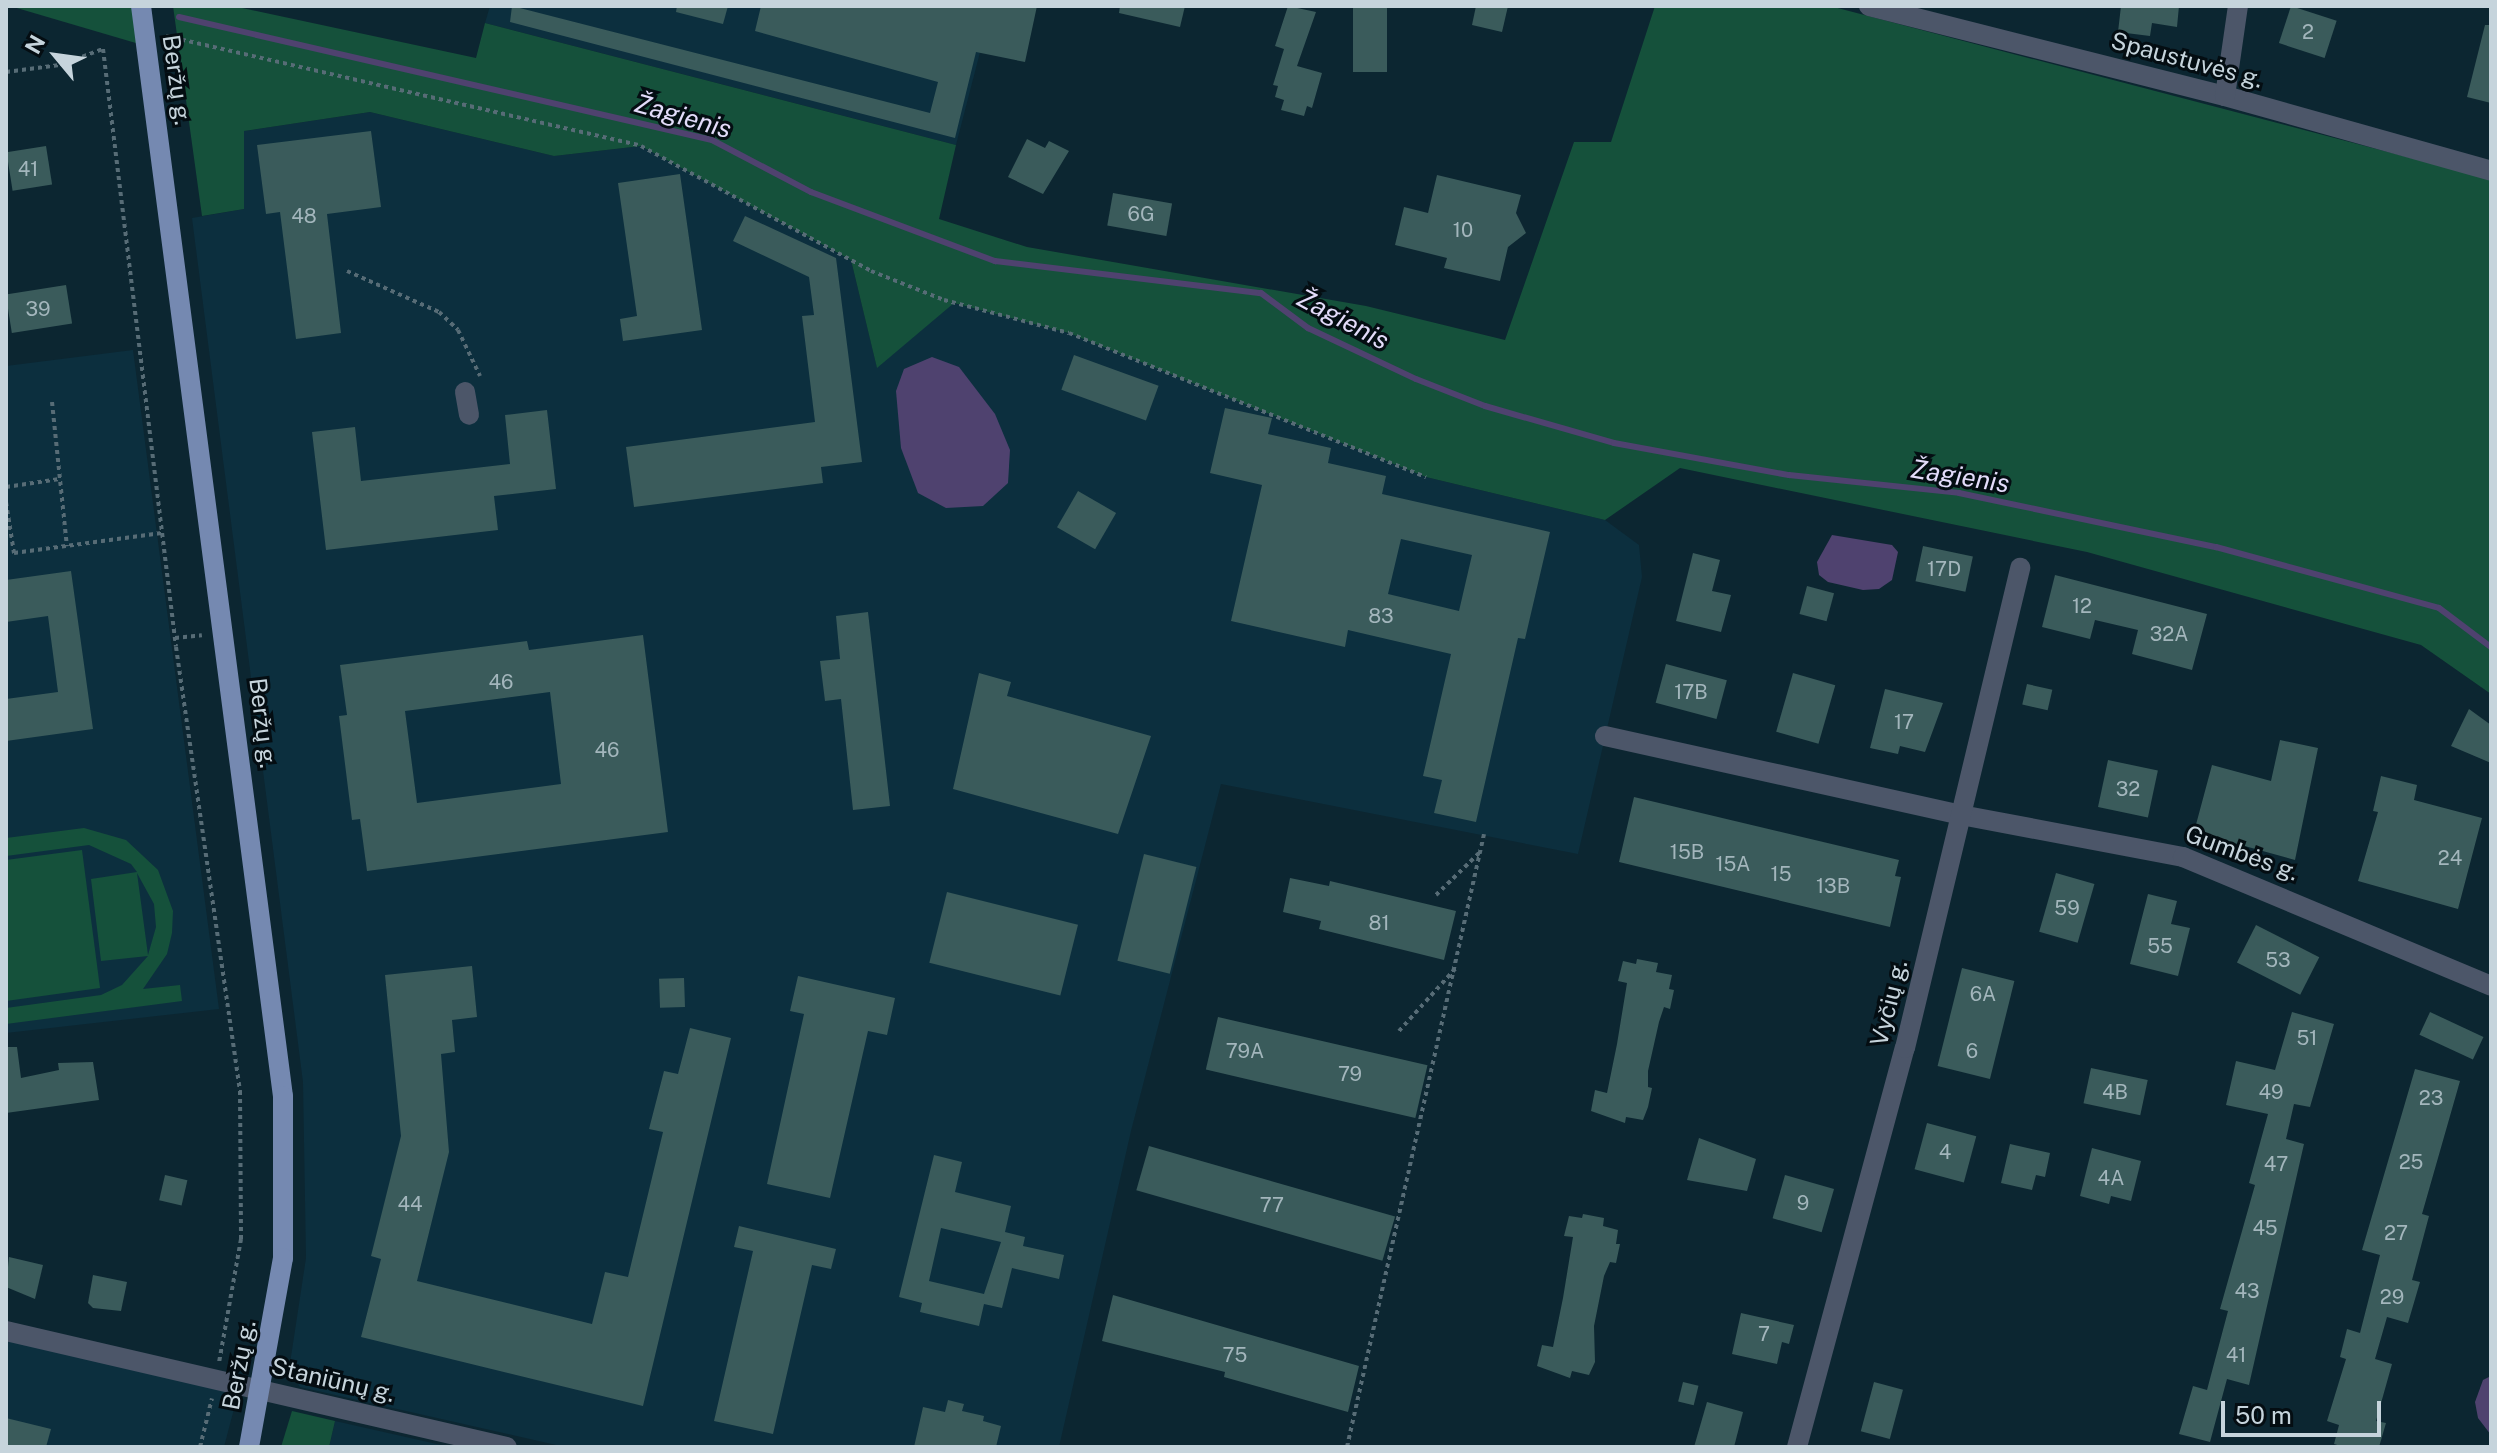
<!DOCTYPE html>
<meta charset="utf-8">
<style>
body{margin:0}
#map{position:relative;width:2497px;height:1453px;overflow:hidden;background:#0c2631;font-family:"Public Sans",sans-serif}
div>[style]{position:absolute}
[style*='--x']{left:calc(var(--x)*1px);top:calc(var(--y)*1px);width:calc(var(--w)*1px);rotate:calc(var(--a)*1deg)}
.built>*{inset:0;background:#0c2f3e}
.green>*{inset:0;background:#15513b}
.water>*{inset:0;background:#4f426f}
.stream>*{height:6px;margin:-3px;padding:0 3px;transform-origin:3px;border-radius:3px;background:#4f426f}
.building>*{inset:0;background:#3a5b5b;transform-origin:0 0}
.path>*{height:4px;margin-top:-2px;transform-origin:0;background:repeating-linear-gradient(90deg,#576c76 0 4px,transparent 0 8px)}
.minor>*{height:20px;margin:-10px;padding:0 10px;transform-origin:10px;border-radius:10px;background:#4c5669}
.major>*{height:20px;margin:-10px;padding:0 10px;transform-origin:10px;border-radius:10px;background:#7589b1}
span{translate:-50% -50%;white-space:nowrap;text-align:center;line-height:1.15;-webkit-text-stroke:6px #040d12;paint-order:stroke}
.number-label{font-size:20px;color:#a3b6bc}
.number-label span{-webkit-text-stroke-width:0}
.street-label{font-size:24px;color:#c6d4dc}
.water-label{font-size:26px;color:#e3dcfa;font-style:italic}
.frame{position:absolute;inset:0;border:8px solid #c6d4dc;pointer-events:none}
.north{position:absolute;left:16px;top:16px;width:80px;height:80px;-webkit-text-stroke:6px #040d12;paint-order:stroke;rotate:299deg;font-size:22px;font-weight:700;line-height:32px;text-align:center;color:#c6d4dc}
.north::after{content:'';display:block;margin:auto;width:28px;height:36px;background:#c6d4dc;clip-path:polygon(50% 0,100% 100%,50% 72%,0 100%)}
.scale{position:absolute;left:2221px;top:1401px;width:160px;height:36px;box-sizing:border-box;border:4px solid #c6d4dc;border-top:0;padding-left:10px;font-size:24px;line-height:28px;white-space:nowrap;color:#c6d4dc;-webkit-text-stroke:6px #040d12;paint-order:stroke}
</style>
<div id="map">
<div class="built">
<div style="clip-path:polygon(490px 6px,992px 6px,956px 145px,485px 23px)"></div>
<div style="clip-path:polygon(370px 112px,554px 156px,641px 146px,851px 260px,877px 367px,953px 303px,1069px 333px,1426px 477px,1605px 520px,1639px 545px,1642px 577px,1578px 854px,1221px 784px,1131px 1131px,1059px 1447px,565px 1447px,300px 1387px,289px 1370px,306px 1258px,303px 1082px,192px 218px,244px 209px,244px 131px)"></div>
<div style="clip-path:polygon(133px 350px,219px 1009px,6px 1033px,6px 366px)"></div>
<div style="clip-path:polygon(6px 1331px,227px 1392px,235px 1405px,224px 1447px,6px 1447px)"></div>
<div style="clip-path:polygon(335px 1421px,450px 1447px,329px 1447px)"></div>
</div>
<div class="green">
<div style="clip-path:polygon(10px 6px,141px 6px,146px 46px)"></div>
<div style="clip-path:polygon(173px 6px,233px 6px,476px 58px,485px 23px,956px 145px,939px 219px,1027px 247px,1366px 306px,1505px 340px,1574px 142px,1611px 142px,1655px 6px,1830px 6px,2491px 179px,2491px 694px,2421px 645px,2087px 552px,1680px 468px,1605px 520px,1426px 477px,1069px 333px,954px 303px,877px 368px,851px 260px,641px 146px,554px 156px,370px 112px,244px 131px,244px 209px,202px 216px)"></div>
<div style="clip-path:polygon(evenodd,84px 828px,126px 840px,158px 870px,173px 911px,172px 933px,167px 954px,143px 989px,180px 985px,182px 1001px,6px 1024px,6px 1008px,101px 995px,122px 985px,148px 956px,101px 961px,91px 879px,137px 872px,131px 864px,89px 845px,6px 856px,6px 838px,84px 828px,137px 873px,154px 904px,156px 927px,148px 955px,137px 873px)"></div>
<div style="clip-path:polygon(82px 850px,100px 988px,6px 1001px,6px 860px)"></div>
<div style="clip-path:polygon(292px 1411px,335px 1421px,329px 1447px,281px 1447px)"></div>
</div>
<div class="water">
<div style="clip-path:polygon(932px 357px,959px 367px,995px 414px,1010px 450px,1008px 483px,983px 506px,946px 508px,918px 493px,901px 448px,896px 391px,904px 369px)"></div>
<div style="clip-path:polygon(1832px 535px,1892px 545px,1898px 552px,1892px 580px,1879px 589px,1863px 590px,1828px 582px,1819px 575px,1817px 562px)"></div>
<div style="clip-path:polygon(2491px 1376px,2491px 1435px,2478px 1418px,2475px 1402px,2483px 1380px)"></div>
</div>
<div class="stream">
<div style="--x:179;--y:17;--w:547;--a:12.99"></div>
<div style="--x:712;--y:140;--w:112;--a:27.7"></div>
<div style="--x:811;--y:192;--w:197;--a:20.6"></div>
<div style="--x:995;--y:261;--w:268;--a:6.9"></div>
<div style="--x:1261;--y:293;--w:59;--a:36.7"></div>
<div style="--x:1308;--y:328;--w:119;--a:25.3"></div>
<div style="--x:1416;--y:379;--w:74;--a:21.4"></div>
<div style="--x:1485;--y:406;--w:134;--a:16"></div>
<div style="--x:1614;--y:443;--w:178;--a:10.4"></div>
<div style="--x:1789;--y:475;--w:171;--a:6"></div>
<div style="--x:1959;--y:493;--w:263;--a:11.9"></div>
<div style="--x:2216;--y:547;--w:231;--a:15.3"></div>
<div style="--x:2439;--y:608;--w:65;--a:36.9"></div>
</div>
<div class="building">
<div style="clip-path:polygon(512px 6px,930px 113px,938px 82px,755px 31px,761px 6px,1037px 6px,1025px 62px,976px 52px,955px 138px,510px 22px)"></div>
<div style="clip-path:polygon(677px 6px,728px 6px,723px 24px,676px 12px)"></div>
<div style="clip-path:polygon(1120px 6px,1185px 6px,1180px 27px,1119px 13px)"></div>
<div style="clip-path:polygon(1288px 6px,1316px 12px,1297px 66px,1322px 73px,1312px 108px,1307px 106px,1304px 116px,1281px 110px,1284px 100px,1275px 97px,1278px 86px,1273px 85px,1284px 49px,1275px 46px)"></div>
<div style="left:1353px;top:6px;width:34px;height:66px"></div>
<div style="clip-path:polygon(1476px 6px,1508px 6px,1502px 32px,1472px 25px)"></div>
<div style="clip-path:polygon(2121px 6px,2179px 6px,2177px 27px,2152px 23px,2150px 36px,2118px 32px)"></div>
<div style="left:2291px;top:6px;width:48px;height:39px;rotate:18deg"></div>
<div style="clip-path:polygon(2485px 25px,2491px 25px,2491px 103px,2467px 97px)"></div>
<div style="clip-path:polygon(371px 131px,381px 207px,327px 214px,341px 333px,296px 339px,280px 212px,266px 214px,257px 145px)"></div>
<div style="clip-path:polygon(1027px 139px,1045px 148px,1049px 141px,1069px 151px,1043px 194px,1008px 177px)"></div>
<div style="left:46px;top:146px;width:39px;height:40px;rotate:81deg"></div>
<div style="clip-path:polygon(680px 174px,702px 330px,623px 341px,620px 319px,637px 316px,618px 183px)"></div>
<div style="clip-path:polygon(1437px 175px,1521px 195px,1516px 213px,1526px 233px,1508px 247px,1500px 281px,1444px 268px,1447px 258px,1395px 245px,1404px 207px,1428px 213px)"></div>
<div style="left:1113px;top:193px;width:60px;height:33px;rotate:10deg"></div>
<div style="clip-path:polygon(745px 216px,836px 258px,862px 462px,821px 467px,823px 483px,634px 507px,626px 447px,815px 422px,802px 316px,814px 315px,809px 277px,733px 241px)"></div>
<div style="left:66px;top:285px;width:39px;height:61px;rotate:81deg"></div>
<div style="left:1074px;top:355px;width:90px;height:37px;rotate:20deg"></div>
<div style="clip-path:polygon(evenodd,1225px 408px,1272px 418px,1268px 434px,1331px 448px,1328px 463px,1386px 476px,1382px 494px,1550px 532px,1525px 639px,1518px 638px,1476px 822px,1434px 813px,1442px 780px,1423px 776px,1451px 654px,1348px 630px,1345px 647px,1231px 621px,1262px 485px,1210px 473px,1225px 408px,1401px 539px,1472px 555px,1459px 611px,1388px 594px,1401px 539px)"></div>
<div style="clip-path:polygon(547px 410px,556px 489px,494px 496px,498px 530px,326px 550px,312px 432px,355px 427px,361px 481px,510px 464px,505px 415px)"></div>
<div style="left:1078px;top:491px;width:44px;height:42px;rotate:30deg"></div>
<div style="left:1923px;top:546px;width:51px;height:36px;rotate:12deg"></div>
<div style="clip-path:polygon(1693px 553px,1720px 560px,1712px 591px,1731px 595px,1721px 632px,1676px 621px)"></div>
<div style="clip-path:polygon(71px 571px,93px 729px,6px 741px,6px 699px,58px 692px,48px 616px,6px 622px,6px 580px)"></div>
<div style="clip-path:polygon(2055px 575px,2207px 614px,2192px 670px,2132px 654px,2138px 630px,2095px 620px,2090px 639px,2042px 627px)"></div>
<div style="left:1807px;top:586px;width:28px;height:29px;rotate:15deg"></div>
<div style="clip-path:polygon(868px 612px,890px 806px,853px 810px,841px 699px,825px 701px,820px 661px,840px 659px,836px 616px)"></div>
<div style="clip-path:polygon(evenodd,643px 635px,668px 832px,367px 871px,360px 819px,352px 820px,339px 716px,347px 715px,340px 665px,527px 641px,529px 650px,643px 635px,550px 692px,561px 784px,417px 803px,405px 711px,550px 692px)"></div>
<div style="left:1666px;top:664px;width:63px;height:40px;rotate:15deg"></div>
<div style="clip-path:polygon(979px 673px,1011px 682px,1007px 696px,1151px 736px,1118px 834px,953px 789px)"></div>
<div style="left:1793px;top:673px;width:44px;height:61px;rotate:16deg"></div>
<div style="left:2027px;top:684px;width:26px;height:21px;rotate:13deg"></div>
<div style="clip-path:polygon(1885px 689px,1943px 703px,1925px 752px,1900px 746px,1898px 754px,1870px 748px)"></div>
<div style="clip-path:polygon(2469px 709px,2491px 725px,2491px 763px,2451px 746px)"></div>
<div style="clip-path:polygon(2280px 740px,2318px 748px,2295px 860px,2194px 832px,2212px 765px,2271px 781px)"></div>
<div style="left:2108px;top:760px;width:51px;height:48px;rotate:12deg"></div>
<div style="clip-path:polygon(2381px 776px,2417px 785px,2414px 800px,2482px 818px,2458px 909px,2358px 881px,2378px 812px,2373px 811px)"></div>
<div style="clip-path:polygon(1634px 797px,1899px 860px,1895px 876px,1901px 877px,1890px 927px,1619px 862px)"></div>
<div style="left:1144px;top:854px;width:54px;height:110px;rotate:14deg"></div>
<div style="left:2056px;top:873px;width:40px;height:61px;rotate:16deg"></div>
<div style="clip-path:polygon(1290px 878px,1329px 886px,1330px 881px,1456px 911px,1444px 960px,1319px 929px,1321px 921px,1283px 912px)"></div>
<div style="left:947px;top:892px;width:135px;height:73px;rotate:14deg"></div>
<div style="clip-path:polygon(2148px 894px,2177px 901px,2171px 924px,2190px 928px,2178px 976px,2130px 964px)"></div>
<div style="left:2256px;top:925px;width:71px;height:42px;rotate:27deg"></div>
<div style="clip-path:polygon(1637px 959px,1658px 963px,1656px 972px,1672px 975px,1669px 989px,1674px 990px,1670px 1009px,1664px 1007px,1659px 1022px,1648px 1071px,1648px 1087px,1652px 1088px,1648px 1107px,1643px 1120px,1626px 1117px,1625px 1123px,1591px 1111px,1595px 1090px,1607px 1093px,1617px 1044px,1627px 983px,1618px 981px,1623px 961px,1636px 964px)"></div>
<div style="clip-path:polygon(472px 966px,477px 1017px,452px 1020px,455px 1052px,441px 1054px,449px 1152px,417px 1281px,592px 1324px,605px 1272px,628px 1277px,663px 1132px,649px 1129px,664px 1071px,678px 1074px,690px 1028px,731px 1038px,643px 1406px,361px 1337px,381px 1259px,371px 1256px,401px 1136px,385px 975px)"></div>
<div style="left:1962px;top:968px;width:54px;height:101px;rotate:14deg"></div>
<div style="clip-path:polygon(798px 976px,895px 998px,887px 1035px,868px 1031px,830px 1198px,767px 1184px,804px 1014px,790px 1011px)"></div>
<div style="left:684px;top:978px;width:29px;height:25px;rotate:88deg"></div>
<div style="clip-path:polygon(2292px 1012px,2334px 1024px,2310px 1107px,2294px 1104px,2286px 1139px,2304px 1144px,2249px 1385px,2227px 1379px,2210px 1442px,2179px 1434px,2193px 1386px,2207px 1390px,2228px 1311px,2220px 1309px,2255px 1185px,2249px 1183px,2268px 1114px,2226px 1105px,2236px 1061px,2275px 1070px)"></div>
<div style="left:2430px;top:1012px;width:59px;height:25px;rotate:25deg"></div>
<div style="left:1218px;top:1017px;width:215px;height:54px;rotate:13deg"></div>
<div style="clip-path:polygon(6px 1047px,17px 1047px,21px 1078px,59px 1070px,58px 1063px,93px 1062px,99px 1100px,6px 1113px)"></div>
<div style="left:2091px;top:1068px;width:58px;height:36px;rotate:12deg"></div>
<div style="clip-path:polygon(2415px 1069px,2460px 1081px,2422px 1214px,2429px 1216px,2412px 1280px,2420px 1282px,2408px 1323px,2387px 1317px,2375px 1359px,2392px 1364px,2376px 1421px,2386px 1423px,2379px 1447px,2344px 1447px,2334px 1444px,2339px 1425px,2327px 1421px,2346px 1359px,2340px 1357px,2347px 1329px,2360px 1333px,2380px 1255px,2362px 1250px)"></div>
<div style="left:1927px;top:1123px;width:51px;height:48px;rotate:15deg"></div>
<div style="clip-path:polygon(1699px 1138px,1756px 1159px,1747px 1191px,1687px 1180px)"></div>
<div style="clip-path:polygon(2010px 1144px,2050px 1153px,2045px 1177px,2036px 1175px,2032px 1190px,2001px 1183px)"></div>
<div style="left:1149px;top:1146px;width:256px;height:46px;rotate:16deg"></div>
<div style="clip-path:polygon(2092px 1148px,2141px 1161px,2131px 1201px,2111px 1196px,2109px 1204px,2080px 1196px)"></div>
<div style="clip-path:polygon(evenodd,934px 1155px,962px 1162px,955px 1192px,1011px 1206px,1005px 1232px,1025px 1237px,1023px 1246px,1064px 1255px,1059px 1279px,1012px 1268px,1002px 1308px,984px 1304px,979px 1326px,920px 1312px,922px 1303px,899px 1297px,934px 1155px,941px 1228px,1001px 1242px,984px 1294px,929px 1281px,941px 1228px)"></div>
<div style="left:165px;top:1175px;width:23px;height:26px;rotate:13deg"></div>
<div style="left:1785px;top:1175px;width:51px;height:45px;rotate:16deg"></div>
<div style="clip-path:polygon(1583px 1214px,1604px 1218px,1603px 1226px,1618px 1230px,1616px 1244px,1620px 1244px,1616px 1263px,1610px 1262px,1604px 1276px,1594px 1326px,1595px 1362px,1589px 1375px,1572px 1371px,1570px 1378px,1537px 1366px,1542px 1345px,1553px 1347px,1563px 1298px,1573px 1237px,1564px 1236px,1569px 1216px,1582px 1218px)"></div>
<div style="clip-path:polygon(739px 1226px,836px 1249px,831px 1269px,812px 1265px,773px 1434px,714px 1421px,753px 1251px,734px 1247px)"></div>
<div style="clip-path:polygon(9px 1257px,43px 1265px,35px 1299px,6px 1287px)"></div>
<div style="clip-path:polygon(93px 1275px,127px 1282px,121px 1311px,93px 1308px,88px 1303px)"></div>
<div style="clip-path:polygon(1113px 1295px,1359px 1366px,1348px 1412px,1224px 1377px,1225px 1372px,1102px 1341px)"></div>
<div style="clip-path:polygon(1741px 1313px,1794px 1325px,1789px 1344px,1782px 1342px,1777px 1364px,1732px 1354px)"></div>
<div style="left:1683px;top:1382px;width:16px;height:20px;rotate:14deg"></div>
<div style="left:1874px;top:1382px;width:30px;height:51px;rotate:15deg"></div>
<div style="clip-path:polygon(948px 1400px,964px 1404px,962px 1411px,984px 1416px,983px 1421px,1001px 1426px,996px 1447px,914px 1447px,923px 1407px,945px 1412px)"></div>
<div style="clip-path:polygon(1707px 1402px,1743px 1412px,1734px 1447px,1694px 1447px)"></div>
<div style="clip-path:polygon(6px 1418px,51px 1429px,46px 1447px,6px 1447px)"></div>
</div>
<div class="path">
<div style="--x:166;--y:36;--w:488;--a:13"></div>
<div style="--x:641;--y:146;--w:262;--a:28.5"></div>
<div style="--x:871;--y:271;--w:79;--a:21.7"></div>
<div style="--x:944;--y:300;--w:129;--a:14.8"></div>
<div style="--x:1069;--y:333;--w:385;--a:22"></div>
<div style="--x:6;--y:72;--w:54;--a:-7.4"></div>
<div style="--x:60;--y:65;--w:46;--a:-20.4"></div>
<div style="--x:103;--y:49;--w:602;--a:83.04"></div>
<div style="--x:176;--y:647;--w:449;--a:81.8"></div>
<div style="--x:240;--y:1091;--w:148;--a:89.6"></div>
<div style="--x:241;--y:1239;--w:125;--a:100.1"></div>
<div style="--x:347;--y:271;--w:101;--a:24"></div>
<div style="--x:439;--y:312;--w:26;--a:43"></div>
<div style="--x:458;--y:330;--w:51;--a:64.4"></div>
<div style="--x:52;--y:402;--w:145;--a:84.1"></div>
<div style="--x:6;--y:487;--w:54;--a:-8.6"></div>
<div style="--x:6;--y:502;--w:52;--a:81.1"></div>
<div style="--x:14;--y:553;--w:149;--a:-7.7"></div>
<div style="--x:175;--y:638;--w:27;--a:-6"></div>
<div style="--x:1436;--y:895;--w:62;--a:-44.3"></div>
<div style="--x:1399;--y:1031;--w:85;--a:-47.9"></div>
<div style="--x:200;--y:1447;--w:50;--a:-76.2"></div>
<div style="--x:1347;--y:1447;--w:628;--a:-77.4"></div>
</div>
<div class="minor">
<div style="--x:1869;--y:6;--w:367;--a:14.2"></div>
<div style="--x:2225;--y:96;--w:276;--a:15.7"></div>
<div style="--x:2225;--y:96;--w:91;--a:-81.8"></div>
<div style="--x:465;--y:392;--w:23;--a:80"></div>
<div style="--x:1605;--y:736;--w:365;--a:12.5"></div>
<div style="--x:1961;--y:815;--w:226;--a:10.7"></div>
<div style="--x:2183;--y:857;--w:334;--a:22.7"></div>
<div style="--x:6;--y:1331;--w:514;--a:13.04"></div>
<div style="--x:1797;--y:1447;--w:413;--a:-74.9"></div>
<div style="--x:1905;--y:1048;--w:494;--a:-76.5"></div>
</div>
<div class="major">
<div style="--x:141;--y:6;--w:1099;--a:82.58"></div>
<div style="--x:283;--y:1096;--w:162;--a:90"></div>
<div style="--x:283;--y:1258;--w:192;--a:100.2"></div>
</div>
<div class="number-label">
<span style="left:2308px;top:32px">2</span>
<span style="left:28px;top:169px">41</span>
<span style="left:1141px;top:214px">6G</span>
<span style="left:304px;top:216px">48</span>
<span style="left:1463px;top:230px">10</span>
<span style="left:38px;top:309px">39</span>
<span style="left:1944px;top:569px">17D</span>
<span style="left:2082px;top:606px">12</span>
<span style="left:1381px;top:616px">83</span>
<span style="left:2169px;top:634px">32A</span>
<span style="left:501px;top:682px">46</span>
<span style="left:1691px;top:692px">17B</span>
<span style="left:1904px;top:722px">17</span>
<span style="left:607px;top:750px">46</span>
<span style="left:2128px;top:789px">32</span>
<span style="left:1687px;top:852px">15B</span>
<span style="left:2450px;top:858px">24</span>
<span style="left:1733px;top:864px">15A</span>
<span style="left:1781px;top:874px">15</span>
<span style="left:1833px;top:886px">13B</span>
<span style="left:2067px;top:908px">59</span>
<span style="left:1379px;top:923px">81</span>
<span style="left:2160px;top:946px">55</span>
<span style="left:2278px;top:960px">53</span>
<span style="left:1983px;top:994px">6A</span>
<span style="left:2307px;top:1038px">51</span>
<span style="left:1245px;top:1051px">79A</span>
<span style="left:1972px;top:1051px">6</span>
<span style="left:1350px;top:1074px">79</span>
<span style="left:2115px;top:1092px">4B</span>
<span style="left:2271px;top:1092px">49</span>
<span style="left:2431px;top:1098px">23</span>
<span style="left:1945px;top:1152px">4</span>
<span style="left:2411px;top:1162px">25</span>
<span style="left:2276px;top:1164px">47</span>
<span style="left:2111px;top:1178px">4A</span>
<span style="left:1803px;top:1203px">9</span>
<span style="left:410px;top:1204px">44</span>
<span style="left:1272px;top:1205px">77</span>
<span style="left:2265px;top:1228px">45</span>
<span style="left:2396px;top:1233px">27</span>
<span style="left:2247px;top:1291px">43</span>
<span style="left:2392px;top:1297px">29</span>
<span style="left:1764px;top:1334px">7</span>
<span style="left:1235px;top:1355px">75</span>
<span style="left:2236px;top:1355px">41</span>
</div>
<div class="street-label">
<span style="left:2187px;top:60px;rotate:15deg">Spaustuvės g.</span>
<span style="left:177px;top:80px;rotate:82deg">Beržų g.</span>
<span style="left:263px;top:723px;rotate:83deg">Beržų g.</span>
<span style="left:2242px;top:853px;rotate:20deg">Gumbės g.</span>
<span style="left:1889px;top:1003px;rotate:-76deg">Vyčių g.</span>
<span style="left:239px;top:1365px;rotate:-79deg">Beržų g.</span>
<span style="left:333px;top:1380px;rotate:13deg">Staniūnų g.</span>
</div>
<div class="water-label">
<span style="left:683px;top:116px;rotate:16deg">Žagienis</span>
<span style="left:1343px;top:319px;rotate:28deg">Žagienis</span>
<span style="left:1960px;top:476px;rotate:9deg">Žagienis</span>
</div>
<div class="frame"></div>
<div class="north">N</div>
<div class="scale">50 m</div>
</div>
